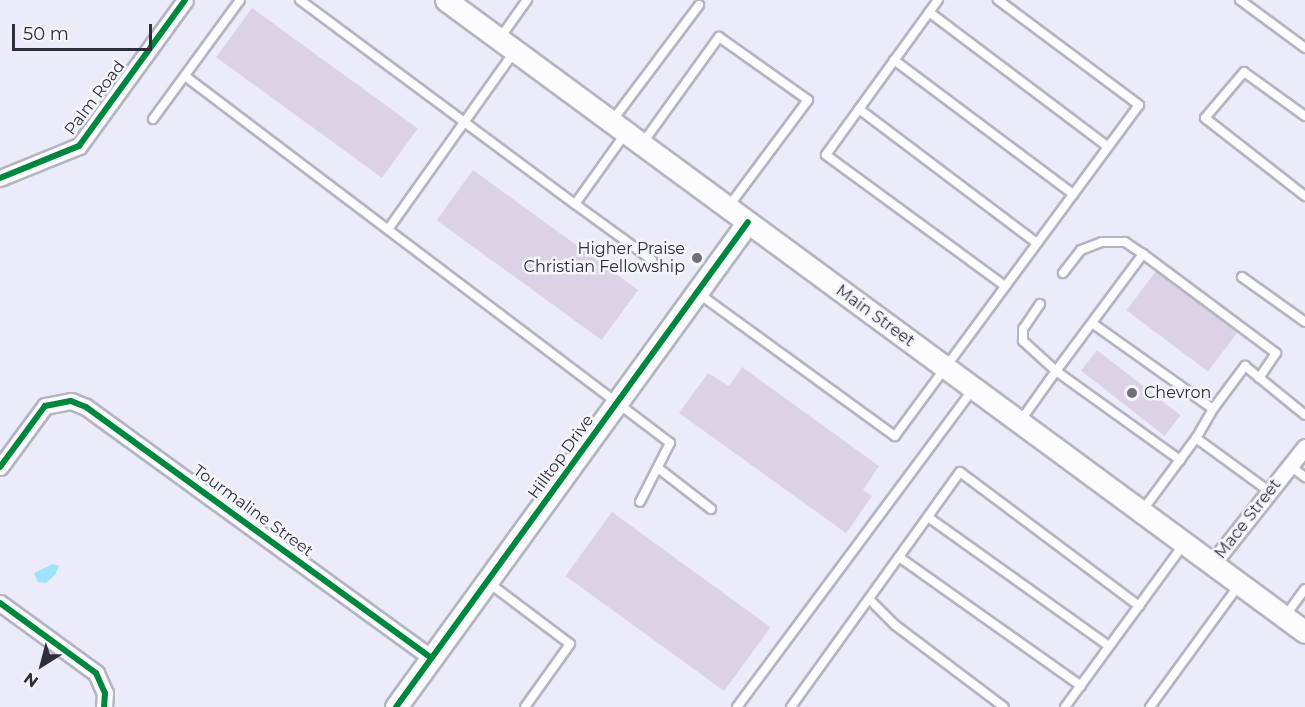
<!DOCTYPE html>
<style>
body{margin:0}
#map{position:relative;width:1305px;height:707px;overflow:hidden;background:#ebebf9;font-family:Montserrat,sans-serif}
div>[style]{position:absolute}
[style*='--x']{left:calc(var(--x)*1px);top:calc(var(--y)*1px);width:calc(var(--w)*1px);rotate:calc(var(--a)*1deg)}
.water>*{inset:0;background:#9ee2fb}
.building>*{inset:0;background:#dbd3e5;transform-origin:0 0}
.roads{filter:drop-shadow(2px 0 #b5b5c1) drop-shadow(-2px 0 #b5b5c1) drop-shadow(0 2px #b5b5c1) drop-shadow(0 -2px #b5b5c1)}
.lane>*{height:8px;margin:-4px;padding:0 4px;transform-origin:4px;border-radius:4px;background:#fcfcfe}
.street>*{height:15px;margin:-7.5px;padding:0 7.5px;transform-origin:7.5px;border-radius:7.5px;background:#fcfcfe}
.secondary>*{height:21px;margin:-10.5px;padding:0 10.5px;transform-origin:10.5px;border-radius:10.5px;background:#fcfcfe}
.cycleway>*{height:6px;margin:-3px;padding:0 3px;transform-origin:3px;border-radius:3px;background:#00873e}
.dots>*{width:16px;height:16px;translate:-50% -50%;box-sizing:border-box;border:3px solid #f4f4fb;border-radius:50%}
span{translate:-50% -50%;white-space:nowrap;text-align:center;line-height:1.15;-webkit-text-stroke:5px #f4f4fb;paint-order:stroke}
.street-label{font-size:16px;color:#2e2e3a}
.poi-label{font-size:16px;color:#2e2e3a}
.right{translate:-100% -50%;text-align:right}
.left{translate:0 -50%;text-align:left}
.north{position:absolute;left:12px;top:635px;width:60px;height:60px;-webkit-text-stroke:4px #f4f4fb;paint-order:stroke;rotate:216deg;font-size:16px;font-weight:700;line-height:24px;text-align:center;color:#2e2e3a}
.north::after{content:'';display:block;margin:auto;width:21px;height:27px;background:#2e2e3a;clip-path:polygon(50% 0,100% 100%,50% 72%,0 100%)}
.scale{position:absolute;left:12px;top:24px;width:140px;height:27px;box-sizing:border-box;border:3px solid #2e2e3a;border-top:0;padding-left:8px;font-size:18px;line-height:21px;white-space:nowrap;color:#2e2e3a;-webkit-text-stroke:4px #f4f4fb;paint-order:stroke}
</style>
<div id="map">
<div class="water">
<div style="clip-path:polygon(53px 564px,59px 566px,55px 575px,46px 583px,38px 582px,34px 573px)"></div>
</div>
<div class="building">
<div style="left:252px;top:8px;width:205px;height:61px;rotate:36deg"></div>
<div style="left:473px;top:170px;width:204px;height:62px;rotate:36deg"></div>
<div style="left:1156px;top:271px;width:102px;height:49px;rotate:37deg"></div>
<div style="left:1097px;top:350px;width:106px;height:26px;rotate:38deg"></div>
<div style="clip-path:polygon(742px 367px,879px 466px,863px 490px,872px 496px,846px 533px,679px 413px,708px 373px,729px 386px)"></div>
<div style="left:612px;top:512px;width:196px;height:79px;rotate:36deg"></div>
</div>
<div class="roads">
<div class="lane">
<div style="--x:300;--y:0;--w:342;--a:36.6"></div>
<div style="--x:938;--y:0;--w:191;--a:125.9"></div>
<div style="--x:826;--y:155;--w:222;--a:36.2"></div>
<div style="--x:1240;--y:0;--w:81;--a:36.4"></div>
<div style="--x:929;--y:12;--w:224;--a:37"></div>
<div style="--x:500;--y:38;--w:47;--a:-54.6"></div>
<div style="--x:894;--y:60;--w:224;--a:36.8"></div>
<div style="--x:185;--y:76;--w:608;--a:37.11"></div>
<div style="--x:670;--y:443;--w:66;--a:117"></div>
<div style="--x:859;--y:109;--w:223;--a:37"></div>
<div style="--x:1305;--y:116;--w:75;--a:-144.2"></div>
<div style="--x:1244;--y:72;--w:60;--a:130.3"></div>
<div style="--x:1205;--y:118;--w:127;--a:38"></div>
<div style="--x:153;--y:119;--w:147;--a:-53.8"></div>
<div style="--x:612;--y:121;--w:145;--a:-53.1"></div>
<div style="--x:625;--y:134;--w:86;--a:125.5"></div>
<div style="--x:575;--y:204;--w:95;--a:36"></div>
<div style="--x:642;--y:144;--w:132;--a:-54.3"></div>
<div style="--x:719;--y:37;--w:109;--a:35.3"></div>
<div style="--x:808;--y:100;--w:132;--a:126.7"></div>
<div style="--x:389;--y:228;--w:217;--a:-54.6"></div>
<div style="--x:1063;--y:273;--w:29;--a:-52"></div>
<div style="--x:1081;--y:250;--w:22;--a:-21"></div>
<div style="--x:1102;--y:242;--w:23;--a:0"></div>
<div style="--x:1125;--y:242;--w:22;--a:34"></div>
<div style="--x:1242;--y:277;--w:77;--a:35.5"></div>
<div style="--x:698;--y:293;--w:243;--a:36"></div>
<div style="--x:895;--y:436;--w:411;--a:-53.6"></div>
<div style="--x:1139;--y:105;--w:176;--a:-143.3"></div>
<div style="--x:1040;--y:304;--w:30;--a:124"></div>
<div style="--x:1023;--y:329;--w:12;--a:90"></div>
<div style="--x:1023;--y:341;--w:45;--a:42.3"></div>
<div style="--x:1056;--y:371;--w:146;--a:-53.4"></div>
<div style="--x:1143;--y:254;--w:166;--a:36.7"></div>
<div style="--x:1276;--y:353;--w:30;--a:124"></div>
<div style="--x:1092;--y:323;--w:148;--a:35.4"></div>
<div style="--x:1213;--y:409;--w:34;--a:120"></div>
<div style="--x:1213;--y:409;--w:54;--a:-53.3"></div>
<div style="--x:1245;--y:366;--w:77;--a:39.2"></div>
<div style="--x:1021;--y:420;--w:60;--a:-54.5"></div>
<div style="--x:1056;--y:371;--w:153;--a:35.7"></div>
<div style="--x:1290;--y:466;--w:19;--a:36"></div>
<div style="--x:658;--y:468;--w:67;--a:37.7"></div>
<div style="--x:1142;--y:511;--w:91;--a:-53.5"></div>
<div style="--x:1196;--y:438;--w:92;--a:36.1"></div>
<div style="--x:928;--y:517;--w:222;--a:35.5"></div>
<div style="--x:899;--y:557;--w:223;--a:35.3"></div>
<div style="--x:489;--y:583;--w:101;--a:37"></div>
<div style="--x:570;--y:644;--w:77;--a:125.5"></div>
<div style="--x:869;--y:599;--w:37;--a:45"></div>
<div style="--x:895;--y:625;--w:136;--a:37"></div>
<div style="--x:1286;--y:615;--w:32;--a:-54"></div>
<div style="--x:737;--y:707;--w:396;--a:-53.4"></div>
<div style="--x:791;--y:707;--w:289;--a:-54.3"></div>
<div style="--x:960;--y:472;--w:224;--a:36.8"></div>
<div style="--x:1065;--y:707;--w:202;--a:-53.9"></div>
<div style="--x:1150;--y:707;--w:151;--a:-53.9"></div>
</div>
<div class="street">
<div style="--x:0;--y:178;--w:85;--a:-22.1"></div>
<div style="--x:79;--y:146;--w:180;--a:-54"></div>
<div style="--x:0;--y:467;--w:76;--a:-53.6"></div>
<div style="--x:45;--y:406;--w:26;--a:-11"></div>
<div style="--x:71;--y:401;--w:16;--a:22"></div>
<div style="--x:86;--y:407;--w:427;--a:36"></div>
<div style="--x:1213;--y:563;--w:148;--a:-51.6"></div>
<div style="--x:0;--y:603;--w:119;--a:36.1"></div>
<div style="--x:96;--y:673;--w:22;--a:66"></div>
<div style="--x:105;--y:693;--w:14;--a:94"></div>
</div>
<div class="secondary">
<div style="--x:446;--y:0;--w:1066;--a:36.34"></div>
<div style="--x:396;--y:707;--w:599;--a:-54.03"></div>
</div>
</div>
<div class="cycleway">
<div style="--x:0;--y:178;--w:85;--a:-22.1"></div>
<div style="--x:79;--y:146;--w:180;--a:-54"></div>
<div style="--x:0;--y:467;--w:76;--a:-53.6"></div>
<div style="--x:45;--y:406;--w:26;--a:-11"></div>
<div style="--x:71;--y:401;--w:16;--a:22"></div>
<div style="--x:86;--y:407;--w:427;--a:36"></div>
<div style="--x:0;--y:603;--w:119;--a:36.1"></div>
<div style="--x:96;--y:673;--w:22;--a:66"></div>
<div style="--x:105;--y:693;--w:14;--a:94"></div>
<div style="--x:396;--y:707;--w:599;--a:-54.03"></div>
</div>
<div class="dots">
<div style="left:697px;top:258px;background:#70707d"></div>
<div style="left:1132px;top:393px;background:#70707d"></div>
</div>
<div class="street-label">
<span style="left:95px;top:98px;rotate:-53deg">Palm Road</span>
<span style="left:875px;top:316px;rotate:36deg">Main Street</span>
<span style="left:561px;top:457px;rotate:-54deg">Hilltop Drive</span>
<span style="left:253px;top:511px;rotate:36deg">Tourmaline Street</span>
<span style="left:1248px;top:519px;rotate:-52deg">Mace Street</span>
</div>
<div class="poi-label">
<span class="right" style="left:685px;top:258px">Higher Praise<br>Christian Fellowship</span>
<span class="left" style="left:1144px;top:393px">Chevron</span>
</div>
<div class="north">N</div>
<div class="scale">50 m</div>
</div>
